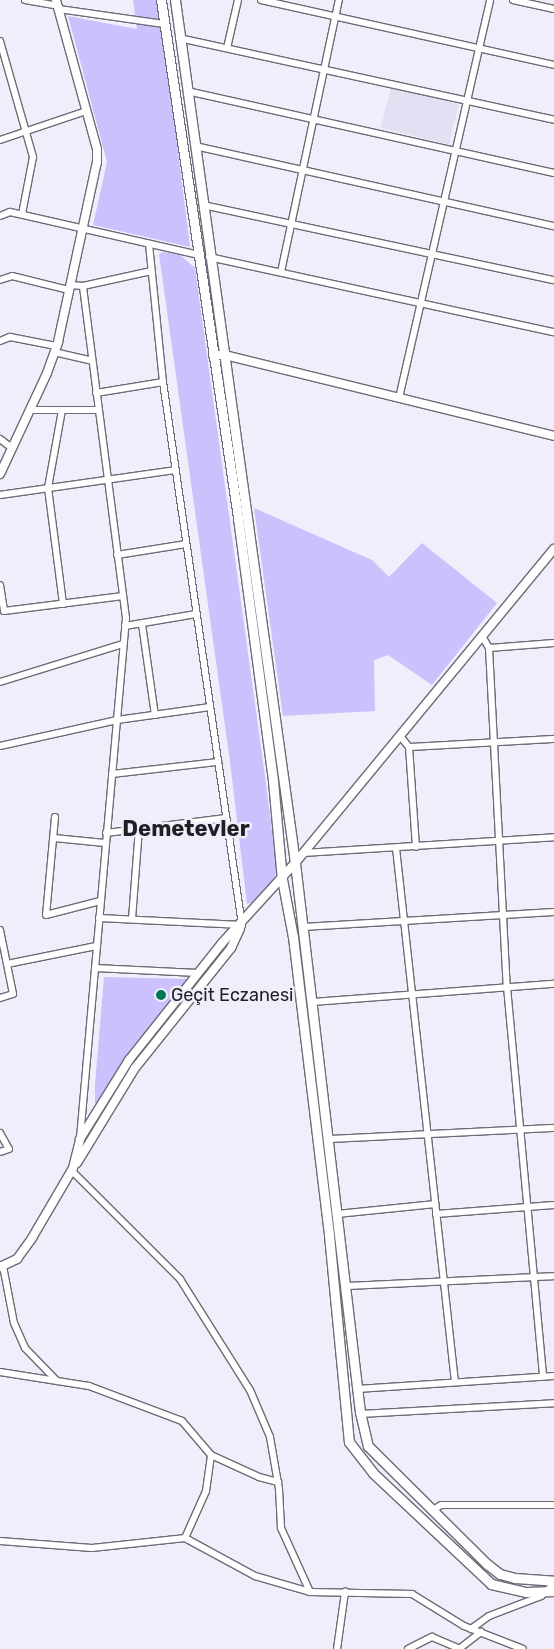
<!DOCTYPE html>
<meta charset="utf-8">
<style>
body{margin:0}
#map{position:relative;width:554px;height:1649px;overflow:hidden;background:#f0eefa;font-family:Rubik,sans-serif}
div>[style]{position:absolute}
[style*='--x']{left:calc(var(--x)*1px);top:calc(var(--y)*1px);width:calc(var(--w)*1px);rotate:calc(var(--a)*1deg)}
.built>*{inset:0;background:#e4e0f3;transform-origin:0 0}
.green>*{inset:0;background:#ccc1fd}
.roads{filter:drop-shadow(1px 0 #6d6b76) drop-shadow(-1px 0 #6d6b76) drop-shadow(0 1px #6d6b76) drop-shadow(0 -1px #6d6b76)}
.minor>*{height:6px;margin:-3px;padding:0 3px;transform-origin:3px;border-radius:3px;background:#fff}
.tertiary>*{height:8px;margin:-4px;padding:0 4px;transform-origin:4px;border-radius:4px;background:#fff}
.secondary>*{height:9px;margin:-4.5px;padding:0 4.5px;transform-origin:4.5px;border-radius:4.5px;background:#fff}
.dots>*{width:14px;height:14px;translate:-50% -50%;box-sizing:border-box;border:2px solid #f0eefa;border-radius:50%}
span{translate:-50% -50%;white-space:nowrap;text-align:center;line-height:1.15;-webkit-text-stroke:5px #f0eefa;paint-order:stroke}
.poi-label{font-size:18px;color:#201f24}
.left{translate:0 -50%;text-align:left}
.district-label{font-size:22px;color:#201f24;font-weight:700}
</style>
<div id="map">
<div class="built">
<div style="left:391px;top:87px;width:70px;height:42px;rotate:14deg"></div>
</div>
<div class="green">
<div style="clip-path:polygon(133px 0,159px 0,190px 247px,93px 225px,107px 162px,68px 16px,137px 29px)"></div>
<div style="clip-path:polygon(163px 252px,180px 255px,195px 268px,264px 769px,277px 869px,273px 882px,256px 901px,247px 904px,230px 762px,159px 254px)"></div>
<div style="clip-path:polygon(254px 508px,372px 560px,389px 577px,422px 543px,497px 603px,432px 685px,388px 655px,374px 660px,375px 711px,283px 716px)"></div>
<div style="clip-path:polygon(104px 977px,188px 979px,129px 1053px,98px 1106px,95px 1104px,95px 1084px)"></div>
</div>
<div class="roads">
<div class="minor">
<div style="--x:25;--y:0;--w:34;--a:10"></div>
<div style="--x:261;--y:0;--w:300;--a:12.5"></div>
<div style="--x:513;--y:0;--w:42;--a:12.4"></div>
<div style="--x:59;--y:9;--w:106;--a:8.1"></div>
<div style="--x:179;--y:38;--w:384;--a:12.3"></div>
<div style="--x:0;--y:41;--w:121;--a:74.1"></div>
<div style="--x:33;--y:157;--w:58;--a:100.9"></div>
<div style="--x:227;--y:48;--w:49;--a:-77.1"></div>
<div style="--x:187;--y:91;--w:376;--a:12.6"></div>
<div style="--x:0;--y:140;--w:91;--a:-18.6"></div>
<div style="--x:195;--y:146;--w:368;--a:12.6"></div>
<div style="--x:203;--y:205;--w:359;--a:12.1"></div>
<div style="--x:0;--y:216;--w:11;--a:-22"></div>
<div style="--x:10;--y:212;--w:194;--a:12.8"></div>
<div style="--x:209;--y:257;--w:353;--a:12.3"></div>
<div style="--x:281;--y:272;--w:278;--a:-78"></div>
<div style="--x:0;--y:280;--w:13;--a:-18"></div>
<div style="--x:12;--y:276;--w:59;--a:13.8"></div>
<div style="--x:70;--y:285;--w:13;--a:4"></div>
<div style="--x:83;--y:286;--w:70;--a:-12.4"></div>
<div style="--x:0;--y:341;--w:11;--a:-22"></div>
<div style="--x:10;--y:337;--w:47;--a:11.1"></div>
<div style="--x:54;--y:352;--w:39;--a:13"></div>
<div style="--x:96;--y:393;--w:68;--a:-9.3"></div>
<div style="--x:399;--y:398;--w:408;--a:-77.1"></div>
<div style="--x:30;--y:410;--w:68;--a:0"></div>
<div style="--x:62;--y:410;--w:79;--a:100.2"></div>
<div style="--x:48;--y:488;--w:117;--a:82.6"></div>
<div style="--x:0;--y:439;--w:15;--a:37"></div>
<div style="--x:0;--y:495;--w:177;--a:-8.1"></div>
<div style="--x:117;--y:555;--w:70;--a:-9.1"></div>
<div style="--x:0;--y:585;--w:26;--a:81"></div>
<div style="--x:4;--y:611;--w:120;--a:-7.2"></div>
<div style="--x:142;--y:624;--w:92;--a:81.9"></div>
<div style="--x:125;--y:626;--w:72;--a:-9.6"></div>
<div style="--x:482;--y:636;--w:14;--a:60"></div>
<div style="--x:489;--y:648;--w:339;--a:87"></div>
<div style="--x:507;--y:987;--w:391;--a:84.7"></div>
<div style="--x:489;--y:648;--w:65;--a:-4.4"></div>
<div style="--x:0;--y:682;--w:129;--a:-17.2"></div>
<div style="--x:400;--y:736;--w:14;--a:51"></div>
<div style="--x:409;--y:747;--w:100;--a:86"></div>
<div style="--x:0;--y:746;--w:120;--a:-12.5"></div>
<div style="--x:117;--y:720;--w:94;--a:-8"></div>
<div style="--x:409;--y:747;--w:145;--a:-3.2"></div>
<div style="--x:112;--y:774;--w:107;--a:-6.5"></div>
<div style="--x:55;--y:817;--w:98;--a:95.2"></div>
<div style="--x:46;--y:915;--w:56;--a:-14.5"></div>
<div style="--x:106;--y:833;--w:121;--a:-7.1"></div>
<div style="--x:54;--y:838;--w:51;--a:5.6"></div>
<div style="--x:396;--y:848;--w:537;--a:83.7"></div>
<div style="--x:303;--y:853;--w:252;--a:-3.6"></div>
<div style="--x:99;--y:918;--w:143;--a:2.8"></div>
<div style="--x:242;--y:925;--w:549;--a:-98.28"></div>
<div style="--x:163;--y:382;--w:139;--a:-95.8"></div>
<div style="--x:132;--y:919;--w:90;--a:-85.6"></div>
<div style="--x:303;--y:927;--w:251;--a:-3.4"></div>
<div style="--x:0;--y:930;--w:65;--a:78.5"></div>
<div style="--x:13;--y:994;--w:14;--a:163"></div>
<div style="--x:7;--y:964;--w:91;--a:-11.4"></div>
<div style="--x:95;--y:968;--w:103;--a:2.8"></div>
<div style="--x:312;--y:1002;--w:243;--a:-4.3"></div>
<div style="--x:0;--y:1133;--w:18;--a:61"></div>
<div style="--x:9;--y:1149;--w:9;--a:162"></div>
<div style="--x:80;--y:1138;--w:522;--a:-84.94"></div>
<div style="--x:126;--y:618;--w:335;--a:-97.4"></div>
<div style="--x:328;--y:1139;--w:226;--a:-2.8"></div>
<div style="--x:72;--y:1171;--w:153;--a:45"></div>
<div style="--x:180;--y:1279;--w:131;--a:57.8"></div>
<div style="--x:250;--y:1390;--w:51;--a:66.9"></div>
<div style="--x:270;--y:1437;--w:53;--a:80.2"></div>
<div style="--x:279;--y:1489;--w:39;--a:87"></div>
<div style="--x:281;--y:1528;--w:70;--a:65.6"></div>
<div style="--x:337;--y:1214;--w:99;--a:-5.8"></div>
<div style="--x:436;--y:1214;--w:118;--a:-4.4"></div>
<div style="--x:3;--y:1266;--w:58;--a:79.1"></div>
<div style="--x:14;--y:1323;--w:27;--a:66"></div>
<div style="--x:25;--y:1348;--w:46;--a:45.9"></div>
<div style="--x:345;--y:1286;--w:209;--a:-2.7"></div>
<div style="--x:0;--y:1372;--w:90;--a:8.9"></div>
<div style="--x:89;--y:1386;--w:99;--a:20.6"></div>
<div style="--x:182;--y:1421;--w:45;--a:49.5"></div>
<div style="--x:211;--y:1455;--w:53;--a:24.6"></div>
<div style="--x:259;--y:1477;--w:20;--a:15"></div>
<div style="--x:357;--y:1389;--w:197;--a:-3.8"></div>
<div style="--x:360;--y:1414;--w:194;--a:-3.2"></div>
<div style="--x:433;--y:1510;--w:9;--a:-32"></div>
<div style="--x:441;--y:1505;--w:113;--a:0"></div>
<div style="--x:185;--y:1538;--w:51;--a:-65.9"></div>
<div style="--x:206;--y:1491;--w:36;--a:-82"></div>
<div style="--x:0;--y:1541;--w:92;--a:4.4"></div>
<div style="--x:92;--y:1548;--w:94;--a:-6.1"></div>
<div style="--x:185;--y:1538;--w:80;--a:28.5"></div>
<div style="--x:255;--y:1576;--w:57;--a:16.2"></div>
<div style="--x:310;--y:1592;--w:102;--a:1.1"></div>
<div style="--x:412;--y:1594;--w:61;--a:31.6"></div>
<div style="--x:464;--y:1626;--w:63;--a:21.3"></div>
<div style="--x:471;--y:1629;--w:22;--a:-36"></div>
<div style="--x:489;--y:1616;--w:56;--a:-21"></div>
<div style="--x:541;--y:1596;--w:18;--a:-43"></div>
<div style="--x:337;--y:1649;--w:58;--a:-82"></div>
<div style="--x:408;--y:1649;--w:27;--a:-27"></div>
<div style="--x:432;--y:1637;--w:30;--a:23"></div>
<div style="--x:459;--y:1649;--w:28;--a:-38"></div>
</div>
<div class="tertiary">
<div style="--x:213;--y:355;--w:12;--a:0"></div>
<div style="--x:225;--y:355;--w:339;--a:13.8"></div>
<div style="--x:0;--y:474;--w:111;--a:-65"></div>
<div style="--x:47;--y:373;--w:33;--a:-70"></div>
<div style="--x:58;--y:342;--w:184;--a:-77.8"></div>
<div style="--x:97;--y:162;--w:13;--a:-90"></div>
<div style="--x:97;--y:149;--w:155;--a:-105.4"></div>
<div style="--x:77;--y:1163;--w:111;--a:-58.6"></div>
<div style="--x:135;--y:1068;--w:154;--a:-51.3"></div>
<div style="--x:231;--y:948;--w:21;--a:-65"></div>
<div style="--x:0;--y:1267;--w:19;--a:-25"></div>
<div style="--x:17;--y:1259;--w:26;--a:-54"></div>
<div style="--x:32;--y:1238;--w:81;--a:-59.6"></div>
<div style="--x:73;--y:1168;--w:30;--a:-76"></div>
<div style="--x:80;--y:1139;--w:93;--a:-58.2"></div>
<div style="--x:129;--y:1060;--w:149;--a:-51.5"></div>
<div style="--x:222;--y:943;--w:108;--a:-47.6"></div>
<div style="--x:295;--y:863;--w:407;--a:-50.5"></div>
</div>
<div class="secondary">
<div style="--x:161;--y:0;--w:524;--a:81.54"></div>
<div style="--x:238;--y:518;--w:265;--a:82.4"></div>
<div style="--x:273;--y:781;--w:98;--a:84.8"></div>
<div style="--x:282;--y:879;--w:59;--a:79.3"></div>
<div style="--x:293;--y:937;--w:300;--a:83.1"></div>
<div style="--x:329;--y:1235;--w:208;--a:84.5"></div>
<div style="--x:349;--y:1442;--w:39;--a:52"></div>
<div style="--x:373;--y:1473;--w:162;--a:43.2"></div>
<div style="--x:491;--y:1584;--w:36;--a:13"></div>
<div style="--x:526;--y:1592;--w:28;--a:-2"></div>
<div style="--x:175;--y:0;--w:871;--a:82.08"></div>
<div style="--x:295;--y:863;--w:553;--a:83.25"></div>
<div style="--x:360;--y:1412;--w:35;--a:77"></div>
<div style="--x:368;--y:1446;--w:168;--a:44.8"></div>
<div style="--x:487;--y:1564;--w:16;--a:38"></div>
<div style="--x:500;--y:1574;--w:16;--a:15"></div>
<div style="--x:515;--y:1578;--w:39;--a:4"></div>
</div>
</div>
<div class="dots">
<div style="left:161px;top:995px;background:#007753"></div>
</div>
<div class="poi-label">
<span class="left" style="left:171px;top:995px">Geçit Eczanesi</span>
</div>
<div class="district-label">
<span style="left:186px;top:829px">Demetevler</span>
</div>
</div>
